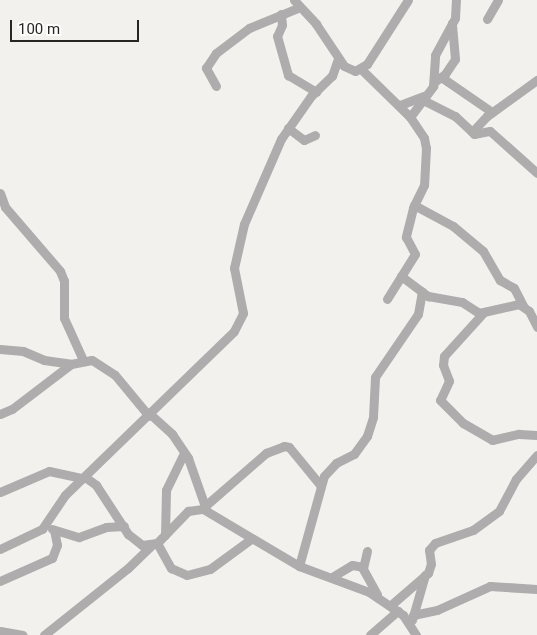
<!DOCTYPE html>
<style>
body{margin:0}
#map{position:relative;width:537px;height:635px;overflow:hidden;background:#f2f1ee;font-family:Roboto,sans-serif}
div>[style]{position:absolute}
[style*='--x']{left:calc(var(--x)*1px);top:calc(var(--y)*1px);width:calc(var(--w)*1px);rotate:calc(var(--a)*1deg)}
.minor>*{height:9px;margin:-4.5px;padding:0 4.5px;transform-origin:4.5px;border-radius:4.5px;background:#aeacac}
span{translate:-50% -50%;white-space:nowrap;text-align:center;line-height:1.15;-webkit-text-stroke:4.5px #fffefc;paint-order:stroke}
.scale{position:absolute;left:10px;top:20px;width:129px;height:22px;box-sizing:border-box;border:2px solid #272625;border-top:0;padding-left:6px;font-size:15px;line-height:18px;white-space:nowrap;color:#272625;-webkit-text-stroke:4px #fffefc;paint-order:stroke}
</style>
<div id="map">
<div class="minor">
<div style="--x:294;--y:0;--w:33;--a:47"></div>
<div style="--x:316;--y:24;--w:50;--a:56.3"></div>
<div style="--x:344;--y:66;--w:12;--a:24"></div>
<div style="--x:355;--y:71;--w:14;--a:-30"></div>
<div style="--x:367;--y:64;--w:76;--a:-57.4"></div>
<div style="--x:281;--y:14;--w:11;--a:85"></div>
<div style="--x:282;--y:25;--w:12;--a:114"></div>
<div style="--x:277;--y:36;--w:41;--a:74.2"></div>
<div style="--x:288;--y:75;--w:33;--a:31"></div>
<div style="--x:487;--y:19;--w:22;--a:-60"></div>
<div style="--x:361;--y:69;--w:69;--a:44.4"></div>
<div style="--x:410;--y:117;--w:25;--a:56"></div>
<div style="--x:424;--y:138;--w:10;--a:79"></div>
<div style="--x:426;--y:148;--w:37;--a:93"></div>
<div style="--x:424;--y:185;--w:25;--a:116"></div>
<div style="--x:413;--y:208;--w:30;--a:104"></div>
<div style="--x:406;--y:237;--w:19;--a:62"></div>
<div style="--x:415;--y:254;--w:53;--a:121.9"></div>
<div style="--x:441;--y:77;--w:62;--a:34.5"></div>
<div style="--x:434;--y:82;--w:14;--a:-36"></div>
<div style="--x:445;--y:74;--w:18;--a:-56"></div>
<div style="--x:455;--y:59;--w:36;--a:-95"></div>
<div style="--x:216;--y:86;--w:21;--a:-119"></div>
<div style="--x:206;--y:68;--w:18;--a:-56"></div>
<div style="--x:216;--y:53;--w:41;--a:-37.1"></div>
<div style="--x:249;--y:28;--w:55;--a:-22.4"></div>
<div style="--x:423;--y:100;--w:36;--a:27"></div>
<div style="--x:455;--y:116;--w:26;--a:43"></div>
<div style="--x:474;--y:134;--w:16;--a:-11"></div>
<div style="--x:490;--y:131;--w:63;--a:41.8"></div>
<div style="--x:400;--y:105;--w:26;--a:-21"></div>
<div style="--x:410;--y:117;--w:39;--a:-53"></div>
<div style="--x:433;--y:86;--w:31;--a:-86"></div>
<div style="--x:435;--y:55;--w:42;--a:-61.6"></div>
<div style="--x:455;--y:18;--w:18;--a:-87"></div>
<div style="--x:288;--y:128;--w:20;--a:37"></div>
<div style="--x:304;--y:140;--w:12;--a:-24"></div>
<div style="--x:472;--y:132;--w:22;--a:-47"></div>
<div style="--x:487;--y:116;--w:62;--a:-35.8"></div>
<div style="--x:0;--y:193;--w:15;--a:70"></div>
<div style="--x:5;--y:207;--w:84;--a:49.3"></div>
<div style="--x:60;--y:271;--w:11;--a:68"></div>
<div style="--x:64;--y:281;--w:37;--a:90"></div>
<div style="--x:64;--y:318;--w:46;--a:65.7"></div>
<div style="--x:414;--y:205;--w:44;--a:28.3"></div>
<div style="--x:453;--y:226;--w:39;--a:40"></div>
<div style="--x:483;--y:251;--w:34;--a:60"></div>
<div style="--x:500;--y:280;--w:16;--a:30"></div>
<div style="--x:514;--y:288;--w:20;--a:63"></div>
<div style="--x:401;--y:276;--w:34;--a:37"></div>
<div style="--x:428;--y:296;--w:35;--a:10"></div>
<div style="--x:462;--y:302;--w:20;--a:33"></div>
<div style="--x:479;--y:313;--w:41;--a:-12.7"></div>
<div style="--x:519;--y:304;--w:12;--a:35"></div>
<div style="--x:529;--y:311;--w:18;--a:63"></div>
<div style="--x:483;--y:313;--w:58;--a:132.2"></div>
<div style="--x:444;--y:356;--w:9;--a:96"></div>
<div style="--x:443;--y:365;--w:17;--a:69"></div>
<div style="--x:449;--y:381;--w:21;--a:115"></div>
<div style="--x:440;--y:400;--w:33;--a:45"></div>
<div style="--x:463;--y:423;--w:34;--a:30"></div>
<div style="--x:492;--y:440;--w:28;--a:-13"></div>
<div style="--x:519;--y:434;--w:18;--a:3"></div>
<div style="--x:0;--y:349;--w:23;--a:5"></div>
<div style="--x:23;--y:351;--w:23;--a:23"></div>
<div style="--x:44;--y:360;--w:27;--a:8"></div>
<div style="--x:0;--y:414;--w:13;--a:-23"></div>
<div style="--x:12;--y:409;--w:74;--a:-37.3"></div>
<div style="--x:71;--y:364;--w:21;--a:-11"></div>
<div style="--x:92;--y:360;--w:27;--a:33"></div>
<div style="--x:115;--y:375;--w:53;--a:50.3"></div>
<div style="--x:150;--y:414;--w:30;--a:42"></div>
<div style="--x:172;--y:434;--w:29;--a:56"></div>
<div style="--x:188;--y:458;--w:54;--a:70.6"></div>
<div style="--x:85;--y:477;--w:14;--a:36"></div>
<div style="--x:96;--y:485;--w:59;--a:56.9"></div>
<div style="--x:128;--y:534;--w:18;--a:38"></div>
<div style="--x:142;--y:545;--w:15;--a:-8"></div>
<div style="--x:157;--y:543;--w:45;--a:-45.9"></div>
<div style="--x:188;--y:511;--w:15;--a:-8"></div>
<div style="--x:203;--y:509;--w:112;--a:30.7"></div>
<div style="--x:299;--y:566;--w:75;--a:20.4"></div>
<div style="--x:369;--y:592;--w:41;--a:34.1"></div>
<div style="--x:403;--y:615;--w:24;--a:57"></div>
<div style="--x:0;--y:492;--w:53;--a:-23.2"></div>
<div style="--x:49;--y:471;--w:35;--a:12"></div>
<div style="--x:205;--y:506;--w:81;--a:-41"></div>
<div style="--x:266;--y:453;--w:19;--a:-21"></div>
<div style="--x:284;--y:446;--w:5;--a:11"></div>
<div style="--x:289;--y:447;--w:50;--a:50.6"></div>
<div style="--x:52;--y:529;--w:28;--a:17"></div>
<div style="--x:79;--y:537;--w:29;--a:-20"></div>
<div style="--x:106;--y:527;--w:18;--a:-3"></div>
<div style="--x:165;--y:535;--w:45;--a:-88.7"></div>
<div style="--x:166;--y:490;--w:41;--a:-64.1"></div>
<div style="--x:157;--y:543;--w:29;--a:61"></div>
<div style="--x:171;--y:568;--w:17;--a:24"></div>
<div style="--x:187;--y:575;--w:24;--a:-15"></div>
<div style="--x:210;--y:569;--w:51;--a:-36.2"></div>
<div style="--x:0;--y:549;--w:47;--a:-25.5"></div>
<div style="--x:42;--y:529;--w:41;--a:-55.9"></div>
<div style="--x:65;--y:495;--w:235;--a:-44.1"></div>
<div style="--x:234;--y:331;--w:20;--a:-63"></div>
<div style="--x:243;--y:313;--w:46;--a:-101.3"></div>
<div style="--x:234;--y:268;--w:45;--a:-77.2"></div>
<div style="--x:244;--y:224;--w:93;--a:-66.5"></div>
<div style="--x:281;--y:139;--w:52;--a:-55.1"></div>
<div style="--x:311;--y:96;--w:29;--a:-44"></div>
<div style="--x:332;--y:76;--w:18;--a:-71"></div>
<div style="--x:367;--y:551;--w:18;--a:103"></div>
<div style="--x:363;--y:569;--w:29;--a:61"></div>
<div style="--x:299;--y:566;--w:93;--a:-74.5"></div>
<div style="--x:324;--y:476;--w:18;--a:-47"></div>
<div style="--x:336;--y:463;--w:20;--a:-27"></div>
<div style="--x:354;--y:454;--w:22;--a:-54"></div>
<div style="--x:367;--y:436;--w:20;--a:-72"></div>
<div style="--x:373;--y:417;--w:40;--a:-87.1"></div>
<div style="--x:375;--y:377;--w:76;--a:-55.7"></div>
<div style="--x:418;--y:314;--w:23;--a:-80"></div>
<div style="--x:332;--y:577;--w:23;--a:-31"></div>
<div style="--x:352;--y:565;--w:11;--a:10"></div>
<div style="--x:0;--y:581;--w:57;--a:-23.9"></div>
<div style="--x:52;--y:558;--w:14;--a:-69"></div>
<div style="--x:57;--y:545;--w:15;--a:-101"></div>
<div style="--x:391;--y:605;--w:49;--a:-40.9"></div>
<div style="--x:428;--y:573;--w:9;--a:-72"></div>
<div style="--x:431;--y:564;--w:14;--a:-98"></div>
<div style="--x:429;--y:550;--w:9;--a:-49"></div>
<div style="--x:435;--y:543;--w:40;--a:-18.9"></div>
<div style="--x:473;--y:530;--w:32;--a:-36"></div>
<div style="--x:499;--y:511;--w:36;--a:-62"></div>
<div style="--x:516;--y:479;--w:32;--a:-49"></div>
<div style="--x:413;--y:615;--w:25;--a:-12"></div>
<div style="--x:437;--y:610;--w:58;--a:-24.4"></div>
<div style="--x:490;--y:586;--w:47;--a:3.7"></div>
<div style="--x:412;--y:620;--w:47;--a:-73.9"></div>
<div style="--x:0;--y:631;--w:23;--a:10"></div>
<div style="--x:44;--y:635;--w:107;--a:-38.6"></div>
<div style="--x:128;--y:568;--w:33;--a:-44"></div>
<div style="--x:370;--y:635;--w:37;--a:-41"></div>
</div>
<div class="scale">100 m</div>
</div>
